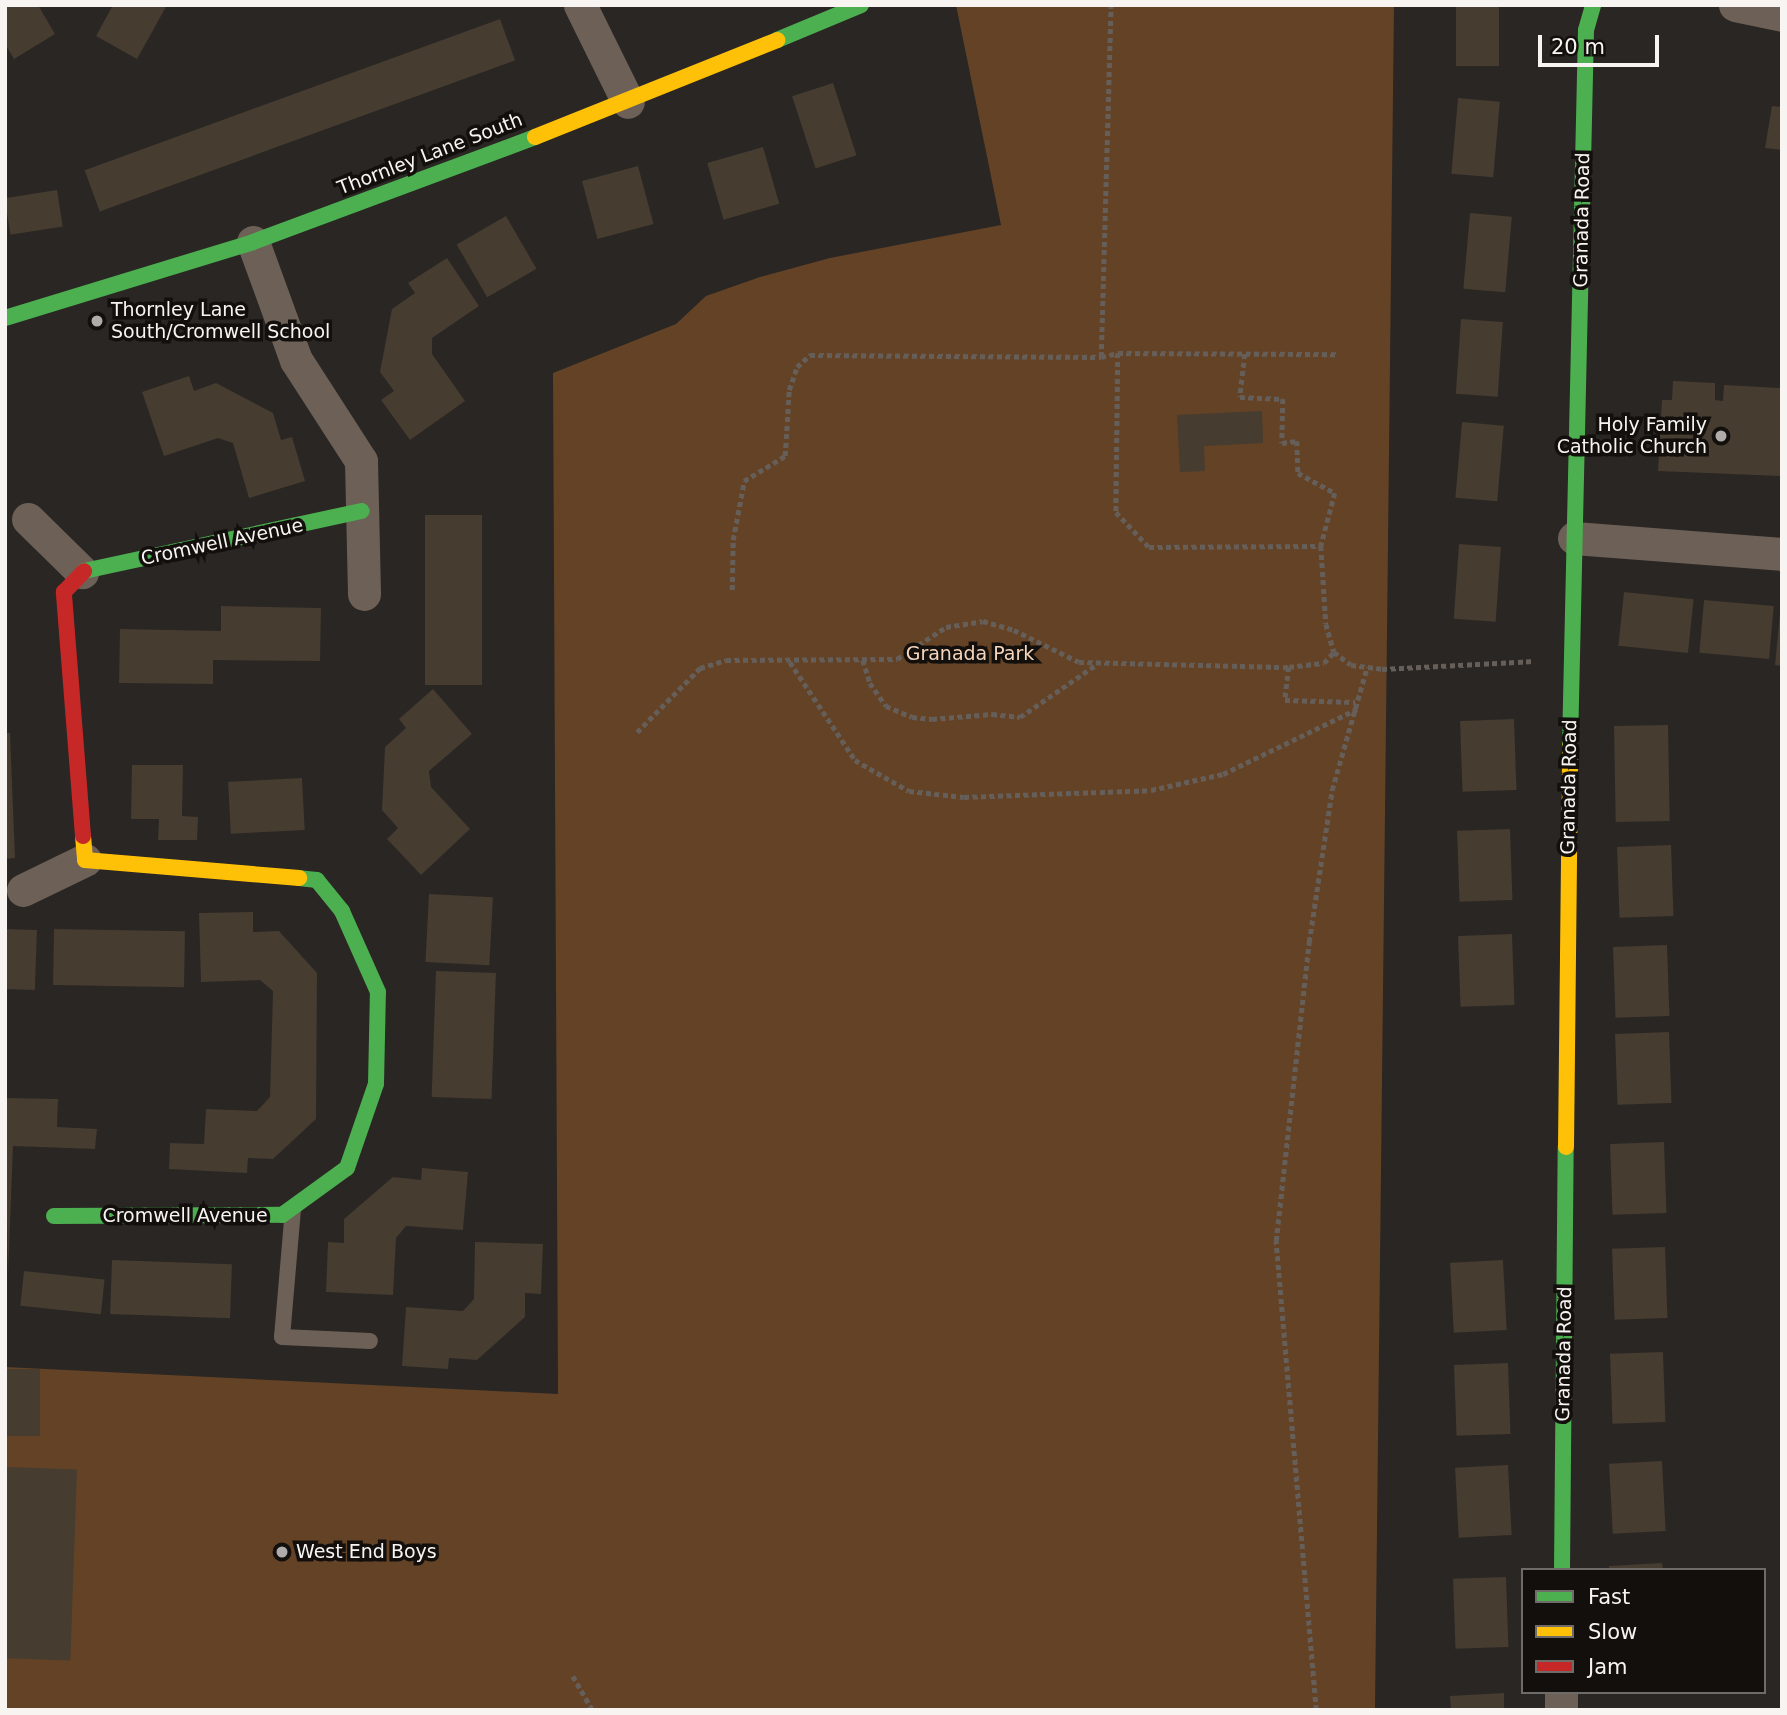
<!DOCTYPE html>
<style>
body{margin:0}
#map{position:relative;width:1787px;height:1715px;overflow:hidden;background:#292623;font-family:"DejaVu Sans",sans-serif}
div>[style]{position:absolute}
[style*='--x']{left:calc(var(--x)*1px);top:calc(var(--y)*1px);width:calc(var(--w)*1px);rotate:calc(var(--a)*1deg)}
.green>*{inset:0;background:#634226}
.building>*{inset:0;background:#463c30;transform-origin:0 0}
.path>*{height:4.5px;margin-top:-2.25px;transform-origin:0;background:repeating-linear-gradient(90deg,#655e59 0 5px,transparent 0 8.5px)}
.lane>*{height:16px;margin:-8px;padding:0 8px;transform-origin:8px;border-radius:8px;background:#6d6157}
.street>*{height:33px;margin:-16.5px;padding:0 16.5px;transform-origin:16.5px;border-radius:16.5px;background:#6d6157}
.fast>*{height:16px;margin:-8px;padding:0 8px;transform-origin:8px;border-radius:8px;background:#4caf50}
.slow>*{height:16px;margin:-8px;padding:0 8px;transform-origin:8px;border-radius:8px;background:#ffc107}
.jam>*{height:16px;margin:-8px;padding:0 8px;transform-origin:8px;border-radius:8px;background:#c62828}
.dots>*{width:19px;height:19px;translate:-50% -50%;box-sizing:border-box;border:4px solid #120f0d;border-radius:50%}
span{translate:-50% -50%;white-space:nowrap;text-align:center;line-height:1.15;-webkit-text-stroke:7px #120f0d;paint-order:stroke}
.street-label{font-size:19px;color:#f8f4f1}
.poi-label{font-size:19px;color:#f8f4f1}
.left{translate:0 -50%;text-align:left}
.right{translate:-100% -50%;text-align:right}
.park-label{font-size:19px;color:#f5d5bb}
.frame{position:absolute;inset:0;border:7px solid #f8f4f1;pointer-events:none}
.legend{position:absolute;left:1521px;top:1568px;width:245px;height:126px;box-sizing:border-box;background:#120f0d;border:2px solid #6e6b68;margin:0;padding:9px 12px;list-style:none;font-size:21px;color:#f8f4f1}
.legend li{display:flex;align-items:center;gap:14px;height:35px}
.legend b{width:35px;border:2px solid #6e6b68}
.scale{position:absolute;left:1538px;top:35px;width:121px;height:32px;box-sizing:border-box;border:4px solid #f8f4f1;border-top:0;padding-left:9px;font-size:21px;line-height:24px;white-space:nowrap;color:#f8f4f1;-webkit-text-stroke:5px #120f0d;paint-order:stroke}
</style>
<div id="map">
<div class="green">
<div style="clip-path:polygon(956px 5px,1394px 5px,1375px 1710px,5px 1710px,5px 1367px,558px 1394px,553px 373px,676px 324px,706px 296px,760px 277px,830px 258px,1001px 225px)"></div>
</div>
<div class="building">
<div style="clip-path:polygon(5px 5px,38px 5px,55px 34px,14px 59px,5px 44px)"></div>
<div style="clip-path:polygon(113px 5px,167px 5px,137px 59px,96px 36px)"></div>
<div style="left:1456px;top:5px;width:43px;height:61px"></div>
<div style="left:500px;top:19px;width:44px;height:442px;rotate:70deg"></div>
<div style="left:833px;top:83px;width:76px;height:43px;rotate:72deg"></div>
<div style="left:1458px;top:98px;width:42px;height:76px;rotate:5deg"></div>
<div style="clip-path:polygon(1772px 106px,1782px 107px,1782px 150px,1765px 148px)"></div>
<div style="left:763px;top:147px;width:59px;height:58px;rotate:74deg"></div>
<div style="left:638px;top:166px;width:60px;height:58px;rotate:75deg"></div>
<div style="left:57px;top:190px;width:37px;height:53px;rotate:81deg"></div>
<div style="left:1470px;top:213px;width:42px;height:76px;rotate:5deg"></div>
<div style="left:506px;top:216px;width:61px;height:57px;rotate:60deg"></div>
<div style="clip-path:polygon(447px 258px,479px 306px,432px 338px,432px 354px,465px 401px,410px 440px,381px 400px,394px 391px,380px 372px,392px 309px,415px 293px,408px 283px)"></div>
<div style="left:1461px;top:319px;width:42px;height:75px;rotate:4deg"></div>
<div style="clip-path:polygon(189px 376px,194px 391px,216px 383px,273px 413px,281px 440px,292px 437px,305px 481px,249px 498px,233px 443px,218px 438px,164px 456px,142px 392px)"></div>
<div style="clip-path:polygon(1673px 381px,1715px 383px,1715px 400px,1723px 401px,1724px 385px,1782px 388px,1782px 476px,1658px 471px,1662px 400px,1672px 400px)"></div>
<div style="clip-path:polygon(1262px 411px,1263px 443px,1204px 446px,1205px 471px,1180px 472px,1177px 415px)"></div>
<div style="left:1462px;top:422px;width:42px;height:76px;rotate:5deg"></div>
<div style="left:425px;top:515px;width:57px;height:170px"></div>
<div style="left:1459px;top:544px;width:42px;height:75px;rotate:4deg"></div>
<div style="left:1624px;top:592px;width:70px;height:54px;rotate:6deg"></div>
<div style="left:1704px;top:600px;width:70px;height:53px;rotate:5deg"></div>
<div style="clip-path:polygon(221px 606px,321px 608px,320px 661px,213px 660px,213px 684px,119px 683px,120px 629px,221px 631px)"></div>
<div style="clip-path:polygon(1780px 613px,1782px 614px,1782px 666px,1775px 665px)"></div>
<div style="clip-path:polygon(433px 689px,472px 734px,429px 771px,431px 787px,470px 829px,421px 875px,387px 839px,398px 828px,382px 810px,385px 747px,406px 728px,399px 719px)"></div>
<div style="left:1514px;top:719px;width:71px;height:54px;rotate:88deg"></div>
<div style="left:1668px;top:725px;width:96px;height:54px;rotate:89deg"></div>
<div style="clip-path:polygon(5px 733px,10px 733px,15px 858px,5px 859px)"></div>
<div style="clip-path:polygon(132px 765px,183px 765px,182px 816px,198px 817px,197px 840px,158px 840px,159px 819px,131px 819px)"></div>
<div style="left:302px;top:778px;width:52px;height:74px;rotate:87deg"></div>
<div style="left:1510px;top:829px;width:71px;height:53px;rotate:88deg"></div>
<div style="left:1671px;top:845px;width:71px;height:54px;rotate:88deg"></div>
<div style="left:429px;top:894px;width:64px;height:68px;rotate:3deg"></div>
<div style="clip-path:polygon(253px 912px,253px 932px,279px 931px,317px 973px,316px 1119px,273px 1159px,248px 1158px,247px 1173px,169px 1169px,170px 1143px,204px 1144px,206px 1109px,257px 1111px,270px 1097px,273px 991px,260px 980px,201px 982px,199px 913px)"></div>
<div style="left:5px;top:929px;width:32px;height:60px;rotate:2deg"></div>
<div style="left:54px;top:929px;width:131px;height:56px;rotate:1deg"></div>
<div style="left:1512px;top:934px;width:71px;height:54px;rotate:88deg"></div>
<div style="left:1667px;top:945px;width:71px;height:54px;rotate:88deg"></div>
<div style="left:436px;top:971px;width:60px;height:126px;rotate:2deg"></div>
<div style="left:1669px;top:1032px;width:71px;height:54px;rotate:88deg"></div>
<div style="clip-path:polygon(5px 1098px,58px 1099px,57px 1127px,97px 1129px,95px 1149px,13px 1146px,8px 1276px)"></div>
<div style="left:1664px;top:1142px;width:71px;height:54px;rotate:88deg"></div>
<div style="clip-path:polygon(422px 1168px,468px 1172px,463px 1230px,406px 1226px,396px 1238px,393px 1295px,326px 1292px,328px 1242px,344px 1243px,344px 1219px,393px 1177px,421px 1180px)"></div>
<div style="clip-path:polygon(475px 1242px,543px 1244px,541px 1294px,525px 1293px,525px 1317px,477px 1360px,449px 1358px,448px 1369px,402px 1366px,406px 1307px,463px 1311px,474px 1299px)"></div>
<div style="left:1665px;top:1247px;width:71px;height:53px;rotate:88deg"></div>
<div style="left:112px;top:1260px;width:120px;height:54px;rotate:2deg"></div>
<div style="left:1503px;top:1260px;width:70px;height:53px;rotate:87deg"></div>
<div style="left:24px;top:1271px;width:81px;height:35px;rotate:6deg"></div>
<div style="left:1663px;top:1352px;width:70px;height:53px;rotate:88deg"></div>
<div style="left:1508px;top:1363px;width:71px;height:54px;rotate:88deg"></div>
<div style="left:5px;top:1369px;width:35px;height:67px"></div>
<div style="left:1662px;top:1461px;width:70px;height:53px;rotate:87deg"></div>
<div style="left:1508px;top:1465px;width:70px;height:53px;rotate:87deg"></div>
<div style="left:5px;top:1467px;width:72px;height:191px;rotate:2deg"></div>
<div style="clip-path:polygon(1662px 1563px,1663px 1570px,1609px 1570px,1609px 1566px)"></div>
<div style="left:1506px;top:1577px;width:70px;height:53px;rotate:88deg"></div>
<div style="clip-path:polygon(1504px 1693px,1504px 1710px,1451px 1710px,1450px 1696px)"></div>
</div>
<div class="path">
<div style="--x:1118;--y:353;--w:159;--a:90.7"></div>
<div style="--x:1116;--y:512;--w:48;--a:46.7"></div>
<div style="--x:1149;--y:547;--w:172;--a:-0.3"></div>
<div style="--x:1321;--y:546;--w:78;--a:86.3"></div>
<div style="--x:1326;--y:624;--w:29;--a:74"></div>
<div style="--x:1334;--y:652;--w:21;--a:37"></div>
<div style="--x:1351;--y:665;--w:31;--a:7"></div>
<div style="--x:1382;--y:669;--w:152;--a:-3"></div>
<div style="--x:1245;--y:354;--w:43;--a:96.6"></div>
<div style="--x:1240;--y:397;--w:43;--a:2.7"></div>
<div style="--x:1283;--y:399;--w:44;--a:91.3"></div>
<div style="--x:1282;--y:443;--w:15;--a:-8"></div>
<div style="--x:1297;--y:441;--w:32;--a:88"></div>
<div style="--x:1298;--y:473;--w:42;--a:28.4"></div>
<div style="--x:1335;--y:493;--w:55;--a:104.8"></div>
<div style="--x:1101;--y:357;--w:17;--a:-13"></div>
<div style="--x:1118;--y:353;--w:219;--a:0.3"></div>
<div style="--x:732;--y:590;--w:50;--a:-88.9"></div>
<div style="--x:733;--y:540;--w:60;--a:-79.4"></div>
<div style="--x:744;--y:481;--w:48;--a:-31.4"></div>
<div style="--x:785;--y:456;--w:66;--a:-86.5"></div>
<div style="--x:789;--y:390;--w:24;--a:-71"></div>
<div style="--x:797;--y:367;--w:18;--a:-43"></div>
<div style="--x:810;--y:355;--w:291;--a:0.4"></div>
<div style="--x:1101;--y:357;--w:352;--a:-88.4"></div>
<div style="--x:863;--y:660;--w:24;--a:73"></div>
<div style="--x:870;--y:683;--w:28;--a:55"></div>
<div style="--x:886;--y:706;--w:28;--a:23"></div>
<div style="--x:912;--y:717;--w:20;--a:6"></div>
<div style="--x:932;--y:719;--w:60;--a:-4.8"></div>
<div style="--x:992;--y:714;--w:28;--a:6"></div>
<div style="--x:1020;--y:717;--w:93;--a:-34.5"></div>
<div style="--x:790;--y:662;--w:118;--a:56.4"></div>
<div style="--x:855;--y:760;--w:62;--a:29.9"></div>
<div style="--x:909;--y:791;--w:55;--a:6.2"></div>
<div style="--x:964;--y:797;--w:187;--a:-2.1"></div>
<div style="--x:1151;--y:790;--w:74;--a:-12.5"></div>
<div style="--x:1223;--y:774;--w:149;--a:-25.9"></div>
<div style="--x:1289;--y:667;--w:33;--a:97"></div>
<div style="--x:1285;--y:700;--w:70;--a:1.6"></div>
<div style="--x:637;--y:732;--w:90;--a:-45.5"></div>
<div style="--x:700;--y:668;--w:27;--a:-17"></div>
<div style="--x:726;--y:660;--w:171;--a:-0.3"></div>
<div style="--x:897;--y:659;--w:59;--a:-33.1"></div>
<div style="--x:946;--y:627;--w:37;--a:-9"></div>
<div style="--x:983;--y:621;--w:32;--a:16"></div>
<div style="--x:1014;--y:630;--w:72;--a:26.2"></div>
<div style="--x:1079;--y:662;--w:210;--a:1.4"></div>
<div style="--x:1289;--y:667;--w:35;--a:-7"></div>
<div style="--x:1324;--y:663;--w:15;--a:-48"></div>
<div style="--x:573;--y:1676;--w:39;--a:60"></div>
<div style="--x:1316;--y:1710;--w:471;--a:-94.9"></div>
<div style="--x:1276;--y:1241;--w:301;--a:-83.7"></div>
<div style="--x:1309;--y:942;--w:154;--a:-81.4"></div>
<div style="--x:1332;--y:790;--w:128;--a:-74.1"></div>
</div>
<div class="lane">
<div style="--x:293;--y:1209;--w:128;--a:94.9"></div>
<div style="--x:282;--y:1337;--w:88;--a:2.6"></div>
</div>
<div class="street">
<div style="--x:580;--y:5;--w:108;--a:63.7"></div>
<div style="--x:1735;--y:5;--w:48;--a:12"></div>
<div style="--x:253;--y:242;--w:126;--a:70"></div>
<div style="--x:296;--y:360;--w:120;--a:57.2"></div>
<div style="--x:361;--y:461;--w:133;--a:88.7"></div>
<div style="--x:28;--y:519;--w:76;--a:44.5"></div>
<div style="--x:1574;--y:538;--w:209;--a:4.4"></div>
<div style="--x:23;--y:890;--w:69;--a:-25.8"></div>
<div style="--x:1561;--y:1710;--w:18;--a:-90"></div>
</div>
<div class="fast">
<div style="--x:777;--y:40;--w:91;--a:-22.6"></div>
<div style="--x:5;--y:318;--w:259;--a:-17"></div>
<div style="--x:253;--y:242;--w:301;--a:-20.4"></div>
<div style="--x:84;--y:571;--w:284;--a:-12.2"></div>
<div style="--x:1570;--y:746;--w:716;--a:-88.72"></div>
<div style="--x:1586;--y:30;--w:26;--a:-74"></div>
<div style="--x:54;--y:1216;--w:228;--a:-0.3"></div>
<div style="--x:282;--y:1215;--w:80;--a:-35.9"></div>
<div style="--x:347;--y:1168;--w:89;--a:-71"></div>
<div style="--x:376;--y:1084;--w:92;--a:-88.8"></div>
<div style="--x:378;--y:992;--w:89;--a:-114"></div>
<div style="--x:342;--y:911;--w:40;--a:-129"></div>
<div style="--x:317;--y:880;--w:18;--a:-174"></div>
<div style="--x:1562;--y:1570;--w:423;--a:-89.5"></div>
</div>
<div class="slow">
<div style="--x:535;--y:137;--w:261;--a:-21.8"></div>
<div style="--x:83;--y:836;--w:24;--a:85"></div>
<div style="--x:85;--y:860;--w:215;--a:4.8"></div>
<div style="--x:1566;--y:1147;--w:401;--a:-89.4"></div>
</div>
<div class="jam">
<div style="--x:83;--y:836;--w:245;--a:-94.5"></div>
<div style="--x:64;--y:592;--w:29;--a:-46"></div>
</div>
<div class="dots">
<div style="left:97px;top:321px;background:#b0aca9"></div>
<div style="left:1721px;top:436px;background:#b0aca9"></div>
<div style="left:282px;top:1552px;background:#b0aca9"></div>
</div>
<div class="street-label">
<span style="left:430px;top:154px;rotate:-21deg">Thornley Lane South</span>
<span style="left:1582px;top:220px;rotate:-89deg">Granada Road</span>
<span style="left:222px;top:542px;rotate:-12deg">Cromwell Avenue</span>
<span style="left:1569px;top:787px;rotate:-89deg">Granada Road</span>
<span style="left:185px;top:1216px">Cromwell Avenue</span>
<span style="left:1564px;top:1354px;rotate:-89deg">Granada Road</span>
</div>
<div class="poi-label">
<span class="left" style="left:111px;top:321px">Thornley Lane<br>South/Cromwell School</span>
<span class="right" style="left:1707px;top:436px">Holy Family<br>Catholic Church</span>
<span class="left" style="left:296px;top:1552px">West End Boys</span>
</div>
<div class="park-label">
<span style="left:970px;top:654px">Granada Park</span>
</div>
<div class="frame"></div>
<ul class="legend">
<li><b style="height:9px;background:#4caf50"></b>Fast</li>
<li><b style="height:9px;background:#ffc107"></b>Slow</li>
<li><b style="height:9px;background:#c62828"></b>Jam</li>
</ul>
<div class="scale">20 m</div>
</div>
